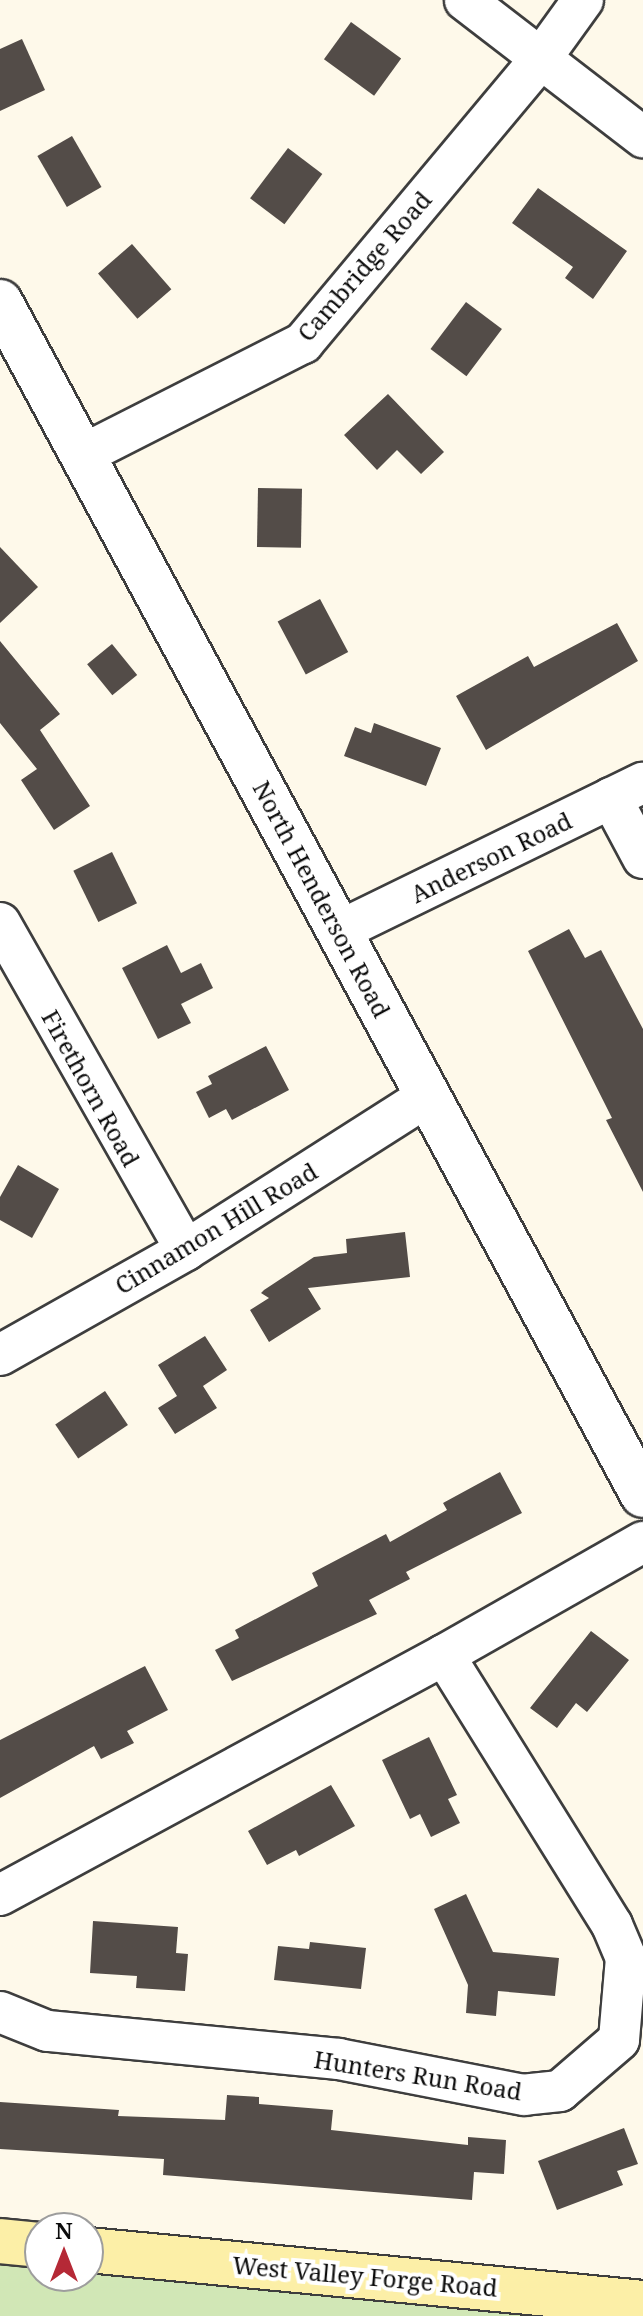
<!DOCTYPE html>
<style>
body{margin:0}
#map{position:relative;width:643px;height:2316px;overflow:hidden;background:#fef9ea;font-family:"Noto Serif",serif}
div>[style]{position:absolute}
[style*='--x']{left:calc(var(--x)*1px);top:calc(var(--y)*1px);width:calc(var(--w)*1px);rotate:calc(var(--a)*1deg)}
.green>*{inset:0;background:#d1e7b6}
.building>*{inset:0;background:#534c48;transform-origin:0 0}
.roads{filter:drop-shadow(2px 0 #3e3e3e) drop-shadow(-2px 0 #3e3e3e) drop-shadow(0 2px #3e3e3e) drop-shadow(0 -2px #3e3e3e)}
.minor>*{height:40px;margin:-20px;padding:0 20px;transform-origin:20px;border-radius:20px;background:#fff}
.tertiary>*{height:44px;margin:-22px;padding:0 22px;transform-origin:22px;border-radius:22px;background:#fff}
.secondary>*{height:44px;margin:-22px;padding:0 22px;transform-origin:22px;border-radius:22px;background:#fcefa7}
span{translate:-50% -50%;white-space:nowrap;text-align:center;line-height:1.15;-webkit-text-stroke:8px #fff;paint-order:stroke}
.street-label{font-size:24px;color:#0b0b0b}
.north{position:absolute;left:24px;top:2212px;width:80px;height:80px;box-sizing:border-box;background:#fff;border:2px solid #9d9d9d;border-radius:50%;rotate:0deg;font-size:22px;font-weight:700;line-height:32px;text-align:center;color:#0b0b0b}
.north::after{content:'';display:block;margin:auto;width:28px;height:36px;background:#b52936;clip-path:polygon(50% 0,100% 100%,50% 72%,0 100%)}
</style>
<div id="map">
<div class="green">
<div style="clip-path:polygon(0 2241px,40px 2245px,40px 2276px,88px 2276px,88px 2250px,643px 2316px,0 2316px)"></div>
</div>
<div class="building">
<div style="left:351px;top:22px;width:62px;height:46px;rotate:36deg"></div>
<div style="clip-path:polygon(22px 39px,45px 90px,0 111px,0 49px)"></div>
<div style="left:72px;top:136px;width:59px;height:40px;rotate:60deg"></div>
<div style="left:288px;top:148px;width:43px;height:63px;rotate:37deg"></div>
<div style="clip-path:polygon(538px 188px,627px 251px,593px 299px,565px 278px,573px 267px,512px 223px)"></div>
<div style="left:132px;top:244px;width:60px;height:45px;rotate:49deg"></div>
<div style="left:466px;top:302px;width:45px;height:59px;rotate:37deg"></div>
<div style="clip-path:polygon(388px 394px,444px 452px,421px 474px,397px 450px,377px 470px,344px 435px)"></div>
<div style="left:258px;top:488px;width:44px;height:59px;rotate:1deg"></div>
<div style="clip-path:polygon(0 547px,38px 587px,0 623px)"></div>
<div style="left:320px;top:599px;width:60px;height:48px;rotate:62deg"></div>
<div style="clip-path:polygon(617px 623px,638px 661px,486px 750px,456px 696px,528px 656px,534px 667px)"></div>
<div style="clip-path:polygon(0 641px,60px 714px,40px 730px,90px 806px,54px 830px,21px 780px,37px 769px,0 723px)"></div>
<div style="left:112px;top:644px;width:40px;height:32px;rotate:51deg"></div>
<div style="clip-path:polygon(374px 723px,441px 748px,426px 786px,344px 756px,355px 727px,371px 733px)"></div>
<div style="left:112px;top:852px;width:57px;height:43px;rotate:64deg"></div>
<div style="clip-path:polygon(569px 929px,585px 958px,601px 950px,643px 1029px,643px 1192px,606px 1120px,612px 1118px,528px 951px)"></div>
<div style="clip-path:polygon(167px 945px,181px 973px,201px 963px,213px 988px,181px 1004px,191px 1023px,158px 1039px,122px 968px)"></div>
<div style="clip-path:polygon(266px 1046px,289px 1090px,232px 1120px,226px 1109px,209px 1118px,196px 1092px,212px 1084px,208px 1076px)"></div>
<div style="clip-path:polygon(18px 1165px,59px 1189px,32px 1238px,0 1220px,0 1197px)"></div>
<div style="clip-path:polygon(405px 1232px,410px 1277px,308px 1288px,321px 1309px,269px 1342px,250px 1310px,269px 1298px,261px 1293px,264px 1290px,314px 1257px,347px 1253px,346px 1239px)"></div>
<div style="clip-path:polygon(205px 1336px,227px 1370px,203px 1386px,217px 1408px,175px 1434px,158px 1408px,177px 1396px,158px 1365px)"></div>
<div style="left:105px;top:1391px;width:41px;height:60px;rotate:56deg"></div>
<div style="clip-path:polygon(500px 1472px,522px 1513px,406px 1572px,410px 1579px,369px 1600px,377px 1614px,232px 1681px,215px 1650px,239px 1638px,235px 1630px,318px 1586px,312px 1573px,386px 1534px,390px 1542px,447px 1510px,443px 1503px)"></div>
<div style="clip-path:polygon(591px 1631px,629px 1660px,587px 1712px,576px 1703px,557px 1728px,530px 1708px)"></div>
<div style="clip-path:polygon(145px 1666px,168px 1710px,127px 1731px,134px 1743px,101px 1759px,94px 1746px,0 1798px,0 1740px)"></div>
<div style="clip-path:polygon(429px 1737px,457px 1795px,448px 1799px,460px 1823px,431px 1837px,420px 1814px,410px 1819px,382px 1760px)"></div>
<div style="clip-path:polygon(331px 1785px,355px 1826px,299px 1856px,296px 1850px,267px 1865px,248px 1831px)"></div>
<div style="clip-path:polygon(466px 1894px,493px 1952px,559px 1958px,555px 1996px,498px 1991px,496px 2016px,466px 2013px,468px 1985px,434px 1909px)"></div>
<div style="clip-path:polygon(93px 1921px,178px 1927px,176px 1953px,188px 1954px,185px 1991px,136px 1988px,137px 1976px,90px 1973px)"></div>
<div style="clip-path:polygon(310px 1942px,366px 1948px,361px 1989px,274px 1980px,278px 1946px,309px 1949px)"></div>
<div style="clip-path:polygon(227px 2095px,259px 2097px,259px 2104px,333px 2110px,331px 2130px,468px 2145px,468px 2137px,506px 2140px,504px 2174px,474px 2172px,472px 2200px,163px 2175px,164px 2159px,0 2149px,0 2102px,119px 2110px,118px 2116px,225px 2120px)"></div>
<div style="clip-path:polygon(624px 2128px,638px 2164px,617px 2171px,623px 2185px,557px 2210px,538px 2161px)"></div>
</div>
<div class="roads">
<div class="minor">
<div style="--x:465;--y:0;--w:225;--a:37.6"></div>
<div style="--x:82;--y:455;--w:248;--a:-26.9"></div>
<div style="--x:303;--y:343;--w:368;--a:-50.1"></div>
<div style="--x:539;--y:61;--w:75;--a:-54.2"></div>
<div style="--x:611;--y:798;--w:68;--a:61.9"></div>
<div style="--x:0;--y:923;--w:376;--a:60.4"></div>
<div style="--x:339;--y:931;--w:338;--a:-26"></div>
<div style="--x:0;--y:1355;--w:214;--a:-29.4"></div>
<div style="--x:186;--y:1250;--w:287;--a:-32.5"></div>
<div style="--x:444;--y:1655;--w:229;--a:-29.6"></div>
<div style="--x:0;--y:1895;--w:505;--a:-28.39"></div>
<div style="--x:444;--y:1655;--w:318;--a:58.1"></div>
<div style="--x:612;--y:1925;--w:36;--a:67"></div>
<div style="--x:626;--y:1958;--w:82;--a:94.9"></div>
<div style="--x:619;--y:2040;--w:78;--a:139.2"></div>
<div style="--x:560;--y:2091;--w:36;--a:174"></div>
<div style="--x:524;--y:2095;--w:188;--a:-169"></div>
<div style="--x:339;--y:2059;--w:293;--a:-174.5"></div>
<div style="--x:47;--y:2031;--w:51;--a:-158"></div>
</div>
<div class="tertiary">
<div style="--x:0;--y:302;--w:1355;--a:61.68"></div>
</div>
<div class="secondary">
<div style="--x:0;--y:2241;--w:40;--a:5.7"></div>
<div style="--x:88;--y:2250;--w:558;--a:5.45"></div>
</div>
</div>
<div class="street-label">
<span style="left:364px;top:266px;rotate:-49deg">Cambridge Road</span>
<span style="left:491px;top:857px;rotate:-26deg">Anderson Road</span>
<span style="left:322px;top:899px;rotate:62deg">North Henderson Road</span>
<span style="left:91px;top:1088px;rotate:61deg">Firethorn Road</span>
<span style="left:216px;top:1228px;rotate:-31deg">Cinnamon Hill Road</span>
<span style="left:418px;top:2075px;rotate:9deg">Hunters Run Road</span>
<span style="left:365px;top:2276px;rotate:5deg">West Valley Forge Road</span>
</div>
<div class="north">N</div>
</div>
